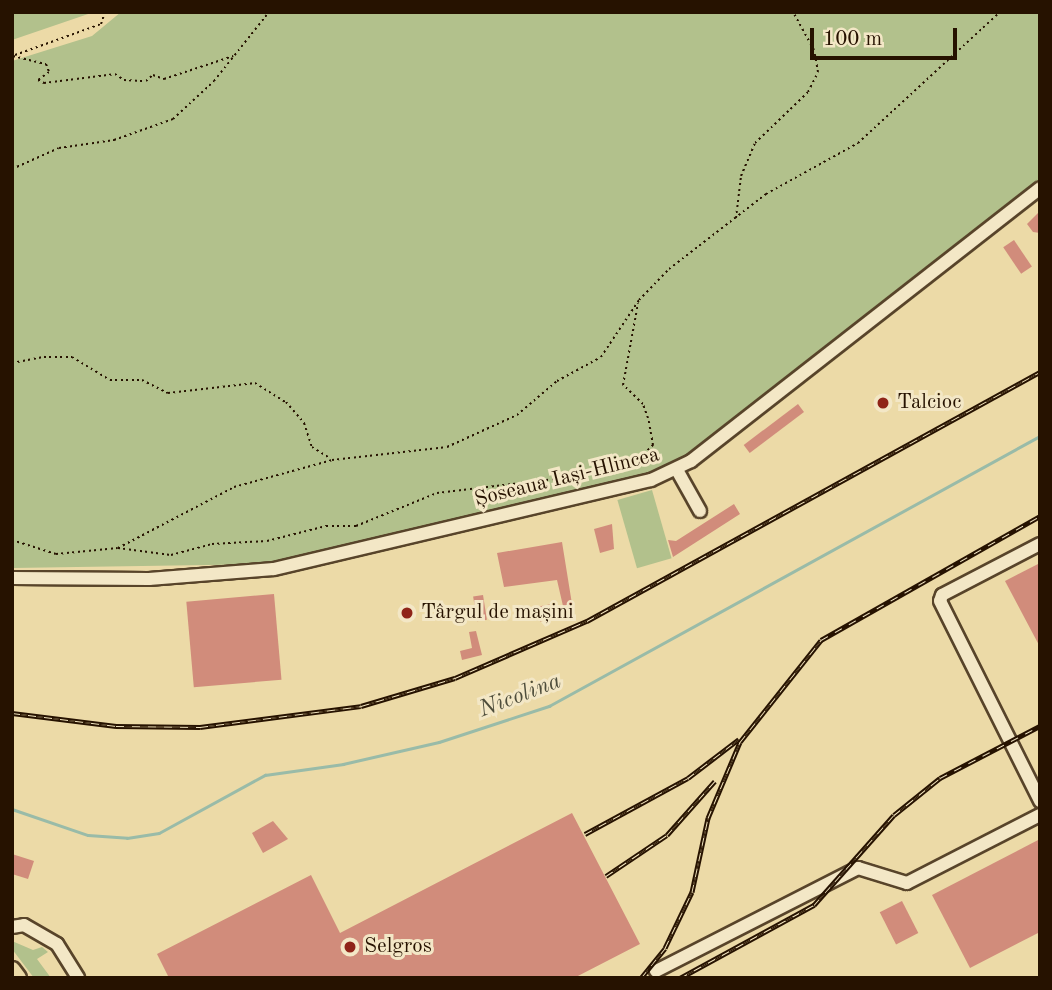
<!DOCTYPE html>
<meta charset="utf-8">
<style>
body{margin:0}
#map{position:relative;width:1052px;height:990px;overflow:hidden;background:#ecdaa7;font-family:"Old Standard TT",serif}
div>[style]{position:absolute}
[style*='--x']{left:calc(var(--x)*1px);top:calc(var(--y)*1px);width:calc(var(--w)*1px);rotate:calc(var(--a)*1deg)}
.green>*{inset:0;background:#b2c18c;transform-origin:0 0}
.stream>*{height:2.5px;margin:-1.25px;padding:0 1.25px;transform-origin:1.25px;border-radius:1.25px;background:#99bba8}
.building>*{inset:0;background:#d18c7b;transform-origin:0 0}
.path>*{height:2px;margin-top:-1px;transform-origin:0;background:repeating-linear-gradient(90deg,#261200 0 2px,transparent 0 5.5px)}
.roads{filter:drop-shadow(2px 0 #58442a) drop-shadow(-2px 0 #58442a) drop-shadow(0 2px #58442a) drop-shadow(0 -2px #58442a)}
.minor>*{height:12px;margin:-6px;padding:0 6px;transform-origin:6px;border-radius:6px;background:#f3e7c6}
.major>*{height:16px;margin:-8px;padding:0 8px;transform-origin:8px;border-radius:8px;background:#ecdaa7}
.rail>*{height:5px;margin-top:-2.5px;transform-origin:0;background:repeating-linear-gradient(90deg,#f3e7c6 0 8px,#261200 0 16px);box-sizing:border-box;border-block:2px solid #261200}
.dots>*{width:19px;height:19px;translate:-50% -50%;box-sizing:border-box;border:4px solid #f3e7c6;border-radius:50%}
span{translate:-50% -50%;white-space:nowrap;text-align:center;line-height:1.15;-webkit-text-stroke:6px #f3e7c6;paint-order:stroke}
.poi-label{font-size:21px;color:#261200}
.left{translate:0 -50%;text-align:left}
.street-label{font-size:21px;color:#261200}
.water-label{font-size:23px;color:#4e4d3b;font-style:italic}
.frame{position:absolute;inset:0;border:14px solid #261200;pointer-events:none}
.scale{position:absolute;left:810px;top:28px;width:147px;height:32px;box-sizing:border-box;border:4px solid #261200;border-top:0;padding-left:9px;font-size:21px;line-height:24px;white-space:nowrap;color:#261200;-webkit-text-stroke:5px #f3e7c6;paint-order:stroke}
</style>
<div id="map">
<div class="green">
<div style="clip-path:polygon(12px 12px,94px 12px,12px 40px)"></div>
<div style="clip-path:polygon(121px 12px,1040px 12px,1040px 181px,672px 472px,273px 564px,12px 568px,12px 61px,92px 36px)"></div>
<div style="left:652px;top:490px;width:71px;height:36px;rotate:74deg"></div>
<div style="clip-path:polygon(12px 941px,33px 950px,42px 947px,48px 952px,37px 959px,51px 978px,34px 978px,12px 949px)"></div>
</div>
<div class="stream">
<div style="--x:12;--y:809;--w:80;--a:18.9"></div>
<div style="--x:88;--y:835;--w:39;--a:4"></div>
<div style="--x:127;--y:838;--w:32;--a:-9"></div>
<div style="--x:159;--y:833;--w:121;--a:-28.7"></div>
<div style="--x:265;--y:775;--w:79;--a:-8"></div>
<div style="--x:343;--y:764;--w:98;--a:-12.9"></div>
<div style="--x:439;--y:742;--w:116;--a:-18.1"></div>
<div style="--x:549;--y:706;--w:560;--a:-28.81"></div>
</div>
<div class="building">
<div style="clip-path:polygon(1040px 211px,1040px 233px,1033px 232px,1027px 224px)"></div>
<div style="left:1014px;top:240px;width:32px;height:13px;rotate:56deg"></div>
<div style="left:798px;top:404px;width:10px;height:68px;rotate:53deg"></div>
<div style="clip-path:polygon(734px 504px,740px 514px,673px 557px,668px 540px,676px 541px)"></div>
<div style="clip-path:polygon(612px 524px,614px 549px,600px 553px,594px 529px)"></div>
<div style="clip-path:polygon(562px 542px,572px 604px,563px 606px,557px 580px,504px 587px,497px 553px)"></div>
<div style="clip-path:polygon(1040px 563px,1040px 647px,1005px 581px)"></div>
<div style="left:274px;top:594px;width:86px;height:88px;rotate:85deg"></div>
<div style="left:483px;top:595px;width:25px;height:10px;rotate:81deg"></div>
<div style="left:552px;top:604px;width:15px;height:15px;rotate:79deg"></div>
<div style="clip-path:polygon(476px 631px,482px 655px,462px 660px,460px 651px,472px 648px,469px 632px)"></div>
<div style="clip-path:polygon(572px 813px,640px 944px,574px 978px,169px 978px,157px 954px,311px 875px,340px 933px)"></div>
<div style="clip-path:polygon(273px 821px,288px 839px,263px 853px,252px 833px)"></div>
<div style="clip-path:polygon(1040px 839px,1040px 932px,970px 968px,932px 895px)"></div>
<div style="clip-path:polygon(12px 854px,34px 861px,28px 879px,12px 874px)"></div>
<div style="left:902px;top:901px;width:36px;height:25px;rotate:63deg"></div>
</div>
<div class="path">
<div style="--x:15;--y:55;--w:91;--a:-19.8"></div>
<div style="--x:101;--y:24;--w:13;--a:-72"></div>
<div style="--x:13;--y:56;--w:34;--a:14"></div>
<div style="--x:46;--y:64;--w:9;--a:69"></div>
<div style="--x:49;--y:72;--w:14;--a:144"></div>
<div style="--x:38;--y:80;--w:7;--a:27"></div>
<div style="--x:44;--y:83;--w:72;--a:-7.2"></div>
<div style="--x:115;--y:74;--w:11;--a:34"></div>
<div style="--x:124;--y:80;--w:22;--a:3"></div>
<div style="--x:146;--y:81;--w:9;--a:-41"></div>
<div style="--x:153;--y:75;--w:12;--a:20"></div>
<div style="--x:164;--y:79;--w:73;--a:-18.4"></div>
<div style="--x:12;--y:169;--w:51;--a:-24.1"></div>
<div style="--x:59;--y:148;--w:56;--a:-8.3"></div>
<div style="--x:114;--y:140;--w:63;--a:-19.6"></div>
<div style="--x:173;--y:119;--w:56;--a:-42.8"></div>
<div style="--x:214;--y:81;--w:88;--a:-51.4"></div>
<div style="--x:736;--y:218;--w:42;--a:-83.2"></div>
<div style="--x:741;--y:176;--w:36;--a:-67"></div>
<div style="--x:755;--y:143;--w:74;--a:-43.9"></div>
<div style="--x:808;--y:92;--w:22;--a:-63"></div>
<div style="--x:818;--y:72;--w:22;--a:-100"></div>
<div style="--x:814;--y:50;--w:43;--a:-118.9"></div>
<div style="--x:12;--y:363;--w:33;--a:-11"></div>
<div style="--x:44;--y:357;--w:28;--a:0"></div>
<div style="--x:72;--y:357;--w:44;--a:31.2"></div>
<div style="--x:110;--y:380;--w:32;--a:0"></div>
<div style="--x:142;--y:380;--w:29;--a:27"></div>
<div style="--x:168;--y:393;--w:88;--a:-6.6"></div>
<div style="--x:255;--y:383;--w:36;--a:32"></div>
<div style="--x:286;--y:402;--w:28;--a:49"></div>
<div style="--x:304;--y:423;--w:25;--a:72"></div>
<div style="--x:312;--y:447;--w:22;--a:32"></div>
<div style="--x:12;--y:540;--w:46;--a:17.7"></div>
<div style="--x:56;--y:554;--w:62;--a:-5.5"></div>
<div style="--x:118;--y:548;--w:53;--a:7.5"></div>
<div style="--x:171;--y:555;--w:42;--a:-15"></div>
<div style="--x:212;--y:544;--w:55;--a:-3.1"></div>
<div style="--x:267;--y:541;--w:61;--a:-14.3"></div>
<div style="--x:326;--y:526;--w:30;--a:0"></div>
<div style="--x:356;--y:526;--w:87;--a:-22.2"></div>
<div style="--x:437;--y:493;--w:127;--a:-6.8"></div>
<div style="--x:563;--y:478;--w:84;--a:-16.5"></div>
<div style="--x:644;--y:454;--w:13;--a:-45"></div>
<div style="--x:653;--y:445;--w:27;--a:-100"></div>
<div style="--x:648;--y:418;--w:15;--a:-110"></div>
<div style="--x:643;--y:404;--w:28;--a:-136"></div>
<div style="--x:623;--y:385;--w:83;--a:-79.6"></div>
<div style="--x:118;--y:548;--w:131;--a:-27.7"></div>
<div style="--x:234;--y:487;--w:102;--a:-15.4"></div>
<div style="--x:332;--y:460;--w:116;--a:-6.4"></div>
<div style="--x:447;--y:447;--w:77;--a:-24.6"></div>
<div style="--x:517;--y:415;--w:52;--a:-40.4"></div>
<div style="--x:557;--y:381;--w:50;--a:-28.6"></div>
<div style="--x:601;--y:357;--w:69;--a:-56.3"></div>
<div style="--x:639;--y:300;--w:43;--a:-45.9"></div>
<div style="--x:669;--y:269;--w:123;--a:-37.7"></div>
<div style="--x:766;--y:194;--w:105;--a:-29"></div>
<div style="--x:858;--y:143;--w:193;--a:-42.7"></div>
</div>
<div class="roads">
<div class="minor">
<div style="--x:677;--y:470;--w:47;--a:60.7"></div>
<div style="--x:1040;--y:544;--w:110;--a:152.5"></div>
<div style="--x:942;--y:595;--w:6;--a:108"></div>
<div style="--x:940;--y:601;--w:224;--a:63.4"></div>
<div style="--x:12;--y:578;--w:137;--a:0.4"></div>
<div style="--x:149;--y:579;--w:125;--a:-4.6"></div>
<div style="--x:274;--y:569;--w:387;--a:-13.3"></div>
<div style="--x:651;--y:480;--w:44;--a:-25.4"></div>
<div style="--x:691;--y:461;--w:443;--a:-38"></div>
<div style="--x:12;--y:927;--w:12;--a:-9"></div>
<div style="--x:24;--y:925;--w:38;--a:30"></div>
<div style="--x:57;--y:944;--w:40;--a:58"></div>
<div style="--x:656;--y:971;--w:227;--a:-27"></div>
<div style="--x:858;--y:868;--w:51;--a:17"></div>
<div style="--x:907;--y:883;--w:149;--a:-27.1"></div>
</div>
<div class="major">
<div style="--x:12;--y:970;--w:10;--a:53"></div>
</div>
</div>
<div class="rail">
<div style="--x:12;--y:713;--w:105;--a:7.1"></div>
<div style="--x:116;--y:726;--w:84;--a:0.7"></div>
<div style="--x:200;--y:727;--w:162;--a:-7.4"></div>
<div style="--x:361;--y:706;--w:98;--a:-16.6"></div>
<div style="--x:455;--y:678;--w:144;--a:-23.4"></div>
<div style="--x:587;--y:621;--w:517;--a:-28.8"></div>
<div style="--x:585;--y:834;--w:117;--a:-28.5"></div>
<div style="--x:688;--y:778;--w:64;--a:-37.4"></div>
<div style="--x:606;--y:876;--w:73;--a:-33.9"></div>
<div style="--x:667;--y:835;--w:72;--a:-48.4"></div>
<div style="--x:641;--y:978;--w:38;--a:-51"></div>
<div style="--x:665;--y:948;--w:62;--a:-64.3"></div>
<div style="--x:692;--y:892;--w:76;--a:-77.8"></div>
<div style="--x:708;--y:818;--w:82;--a:-67.2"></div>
<div style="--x:740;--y:742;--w:130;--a:-51.5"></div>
<div style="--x:821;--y:640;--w:252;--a:-29.5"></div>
<div style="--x:680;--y:978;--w:153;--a:-28.6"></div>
<div style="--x:814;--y:905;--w:120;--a:-48.4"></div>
<div style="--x:894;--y:815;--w:59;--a:-38.8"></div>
<div style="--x:940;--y:778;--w:113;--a:-27.5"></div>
</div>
<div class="dots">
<div style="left:883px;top:403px;background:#8f2418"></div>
<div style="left:407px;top:613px;background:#8f2418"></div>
<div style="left:350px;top:947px;background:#8f2418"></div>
</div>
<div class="poi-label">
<span class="left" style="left:897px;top:403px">Talcioc</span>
<span class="left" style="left:421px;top:613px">Târgul de mașini</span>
<span class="left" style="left:364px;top:947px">Selgros</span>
</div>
<div class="street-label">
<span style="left:567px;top:478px;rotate:-14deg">Șoseaua Iași-Hlincea</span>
</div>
<div class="water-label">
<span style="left:520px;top:696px;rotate:-21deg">Nicolina</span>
</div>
<div class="frame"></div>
<div class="scale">100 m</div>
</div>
